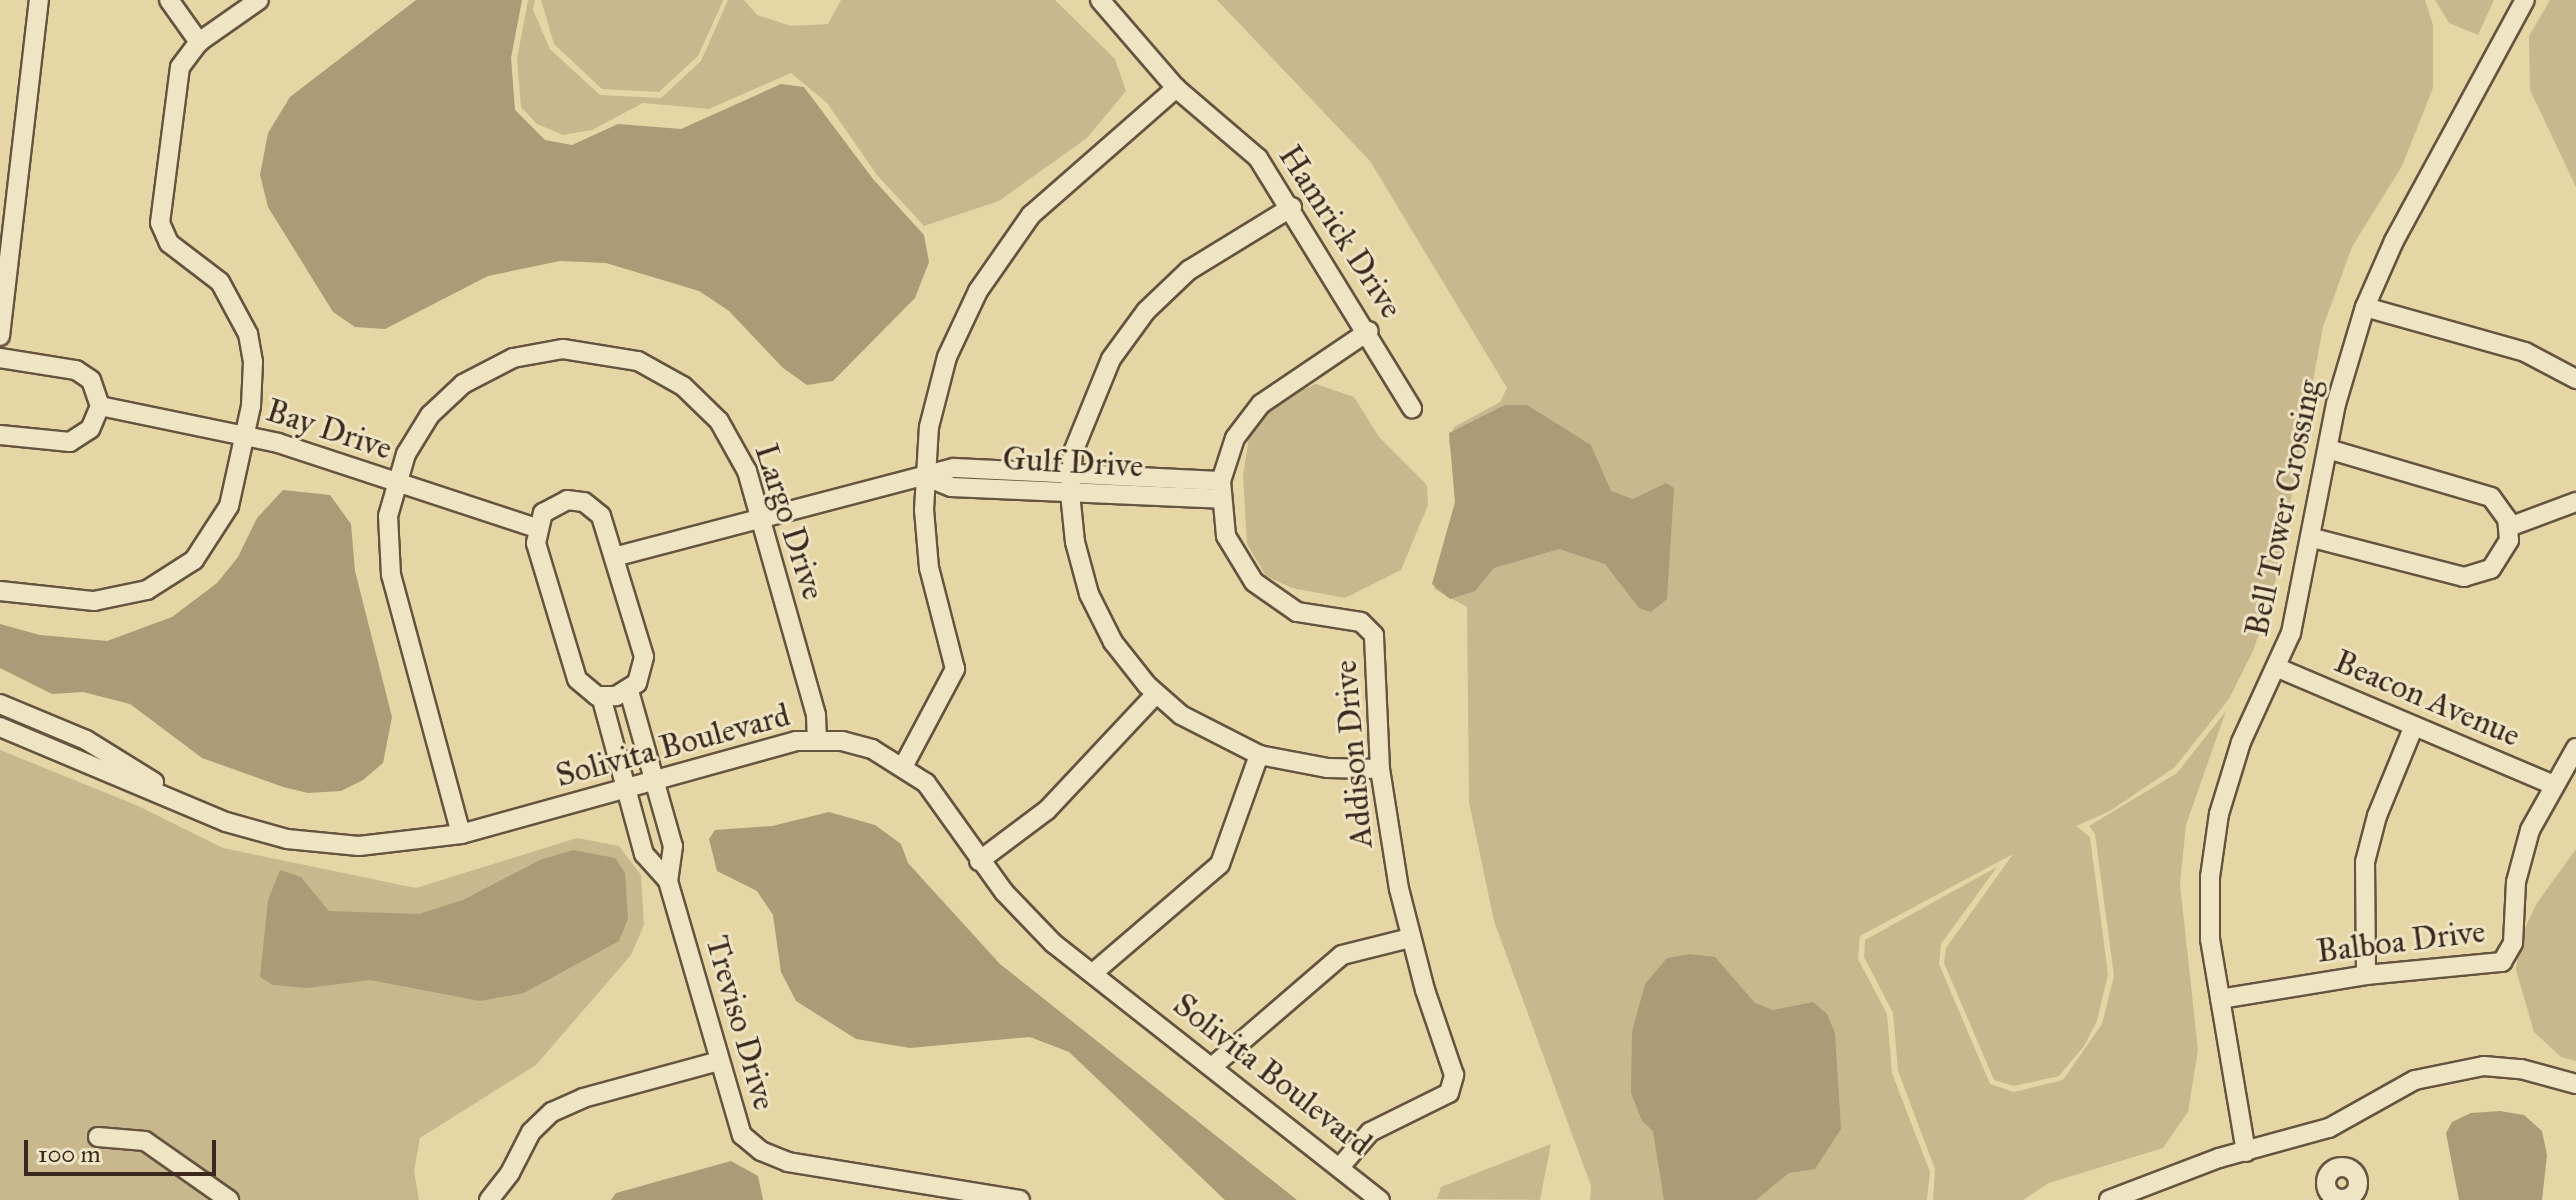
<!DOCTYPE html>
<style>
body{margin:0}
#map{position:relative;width:2576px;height:1200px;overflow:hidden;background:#e6d6a5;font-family:"IM FELL Great Primer",serif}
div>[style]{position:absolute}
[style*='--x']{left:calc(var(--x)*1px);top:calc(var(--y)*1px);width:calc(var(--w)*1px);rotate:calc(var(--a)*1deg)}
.green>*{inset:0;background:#c9b88e}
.water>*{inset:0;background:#ac9b77}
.roads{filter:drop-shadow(2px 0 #655440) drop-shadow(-2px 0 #655440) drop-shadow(0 2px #655440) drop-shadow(0 -2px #655440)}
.minor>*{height:18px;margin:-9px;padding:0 9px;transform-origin:9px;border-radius:9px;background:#efe4c4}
.minor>.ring{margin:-9px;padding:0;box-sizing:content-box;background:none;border:18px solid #efe4c4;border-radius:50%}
span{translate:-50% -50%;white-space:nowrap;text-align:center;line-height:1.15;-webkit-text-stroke:6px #efe4c4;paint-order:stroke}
.street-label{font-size:32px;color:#3a281e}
.scale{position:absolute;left:24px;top:1140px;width:192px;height:36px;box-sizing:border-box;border:4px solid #3a281e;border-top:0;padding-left:10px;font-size:24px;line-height:28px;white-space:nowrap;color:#3a281e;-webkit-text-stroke:6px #efe4c4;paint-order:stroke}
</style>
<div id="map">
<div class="green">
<div style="clip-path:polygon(528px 0,535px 0,533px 10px,550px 49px,600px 95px,661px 98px,701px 61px,728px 0,744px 0,757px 15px,791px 26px,828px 24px,841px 0,1055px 0,1115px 59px,1126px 91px,1087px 138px,999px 201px,924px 226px,877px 175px,827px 103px,791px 73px,709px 109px,643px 103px,592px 130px,563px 135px,537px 124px,521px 107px,517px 59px)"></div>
<div style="clip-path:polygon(541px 0,722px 0,723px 1px,698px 56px,659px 92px,602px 89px,554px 44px)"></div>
<div style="clip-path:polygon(1217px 0,2425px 0,2433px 25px,2433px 88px,2402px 166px,2352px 247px,2323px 327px,2273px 595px,2253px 651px,2229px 699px,2175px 767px,2110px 811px,2076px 826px,2090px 837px,2108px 974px,2097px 1021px,2084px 1046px,2059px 1076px,2014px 1086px,1994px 1080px,1944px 963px,1946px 948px,2013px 854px,1860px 936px,1858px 959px,1887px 1014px,1892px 1073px,1930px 1172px,1927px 1200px,1590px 1200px,1591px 1186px,1494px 921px,1469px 802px,1467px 607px,1434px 589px,1454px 522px,1456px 483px,1449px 441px,1454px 427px,1500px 402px,1507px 388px,1370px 161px)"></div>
<div style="clip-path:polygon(2435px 0,2494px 0,2478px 35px,2449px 23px)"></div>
<div style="clip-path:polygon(2550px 0,2576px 0,2576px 187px,2530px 90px,2529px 36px)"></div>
<div style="clip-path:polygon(1316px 384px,1354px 397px,1379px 437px,1427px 485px,1428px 505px,1401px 570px,1345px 598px,1292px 588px,1266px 576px,1247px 544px,1243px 476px,1249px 437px,1272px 403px)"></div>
<div style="clip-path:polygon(2226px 711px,2186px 825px,2180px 884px,2198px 1050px,2188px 1112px,2163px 1148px,2049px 1183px,2023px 1200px,1933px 1200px,1935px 1169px,1898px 1071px,1893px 1013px,1864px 957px,1865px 940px,1997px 867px,1941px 944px,1939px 964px,1990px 1084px,2014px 1092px,2063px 1080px,2102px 1024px,2114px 976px,2095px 834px,2089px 826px,2177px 773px)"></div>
<div style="clip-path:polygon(0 750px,136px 805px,223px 848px,416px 888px,577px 838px,619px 846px,641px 875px,644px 925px,631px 955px,536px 1065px,420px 1138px,414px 1171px,419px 1200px,0 1200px)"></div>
<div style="clip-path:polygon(2576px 849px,2576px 1061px,2561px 1057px,2534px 1032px,2516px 970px,2519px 940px,2537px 903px)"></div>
<div style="clip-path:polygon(1551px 1144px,1540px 1200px,1437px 1199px,1441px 1187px)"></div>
</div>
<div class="water">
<div style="clip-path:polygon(416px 0,522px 0,511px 58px,515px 110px,545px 140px,572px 145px,618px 124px,681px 129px,781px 84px,804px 87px,873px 179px,924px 235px,929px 262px,915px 298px,833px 381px,807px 385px,783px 368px,729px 311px,699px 291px,606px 263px,560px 261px,488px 276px,385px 329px,355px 327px,333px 312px,268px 207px,260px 175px,268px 133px,290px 97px)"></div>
<div style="clip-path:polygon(1505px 405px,1527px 405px,1591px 445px,1611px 491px,1633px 499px,1666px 483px,1674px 488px,1667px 599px,1651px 612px,1639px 608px,1605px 564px,1559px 549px,1494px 568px,1475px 591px,1450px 599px,1432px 584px,1455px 502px,1449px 433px)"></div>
<div style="clip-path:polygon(283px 490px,330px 495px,351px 524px,355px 571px,392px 717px,383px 763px,363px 780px,341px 791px,308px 793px,283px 787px,202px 758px,130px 704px,83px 692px,52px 694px,0 668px,0 624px,40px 635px,107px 641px,172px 617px,217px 583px,238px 557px,257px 518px)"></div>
<div style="clip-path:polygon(829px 812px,875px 825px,901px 844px,908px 863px,1000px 964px,1297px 1200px,1225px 1200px,1069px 1052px,1030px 1037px,910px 1048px,856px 1039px,796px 1001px,781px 972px,773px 915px,757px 891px,717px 871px,709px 839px,715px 830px,772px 826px)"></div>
<div style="clip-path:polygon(573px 850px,615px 858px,625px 873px,628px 919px,619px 941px,524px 993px,480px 1001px,370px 980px,307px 988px,273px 985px,260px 977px,268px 900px,280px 870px,301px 877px,329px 911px,419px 914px,463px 900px,540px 860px)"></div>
<div style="clip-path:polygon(1690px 954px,1715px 957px,1755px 1003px,1773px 1010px,1813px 1002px,1827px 1014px,1835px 1033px,1841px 1129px,1815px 1169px,1789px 1173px,1756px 1200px,1664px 1200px,1653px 1131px,1642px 1121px,1631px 1093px,1632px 1032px,1645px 984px,1667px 958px)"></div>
<div style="clip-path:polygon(2500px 1111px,2524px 1115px,2542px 1131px,2547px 1155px,2542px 1200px,2459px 1200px,2446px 1133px,2452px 1122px,2471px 1113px)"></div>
<div style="clip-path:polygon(731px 1161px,758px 1176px,763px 1200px,611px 1200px,616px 1193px)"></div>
</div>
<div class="roads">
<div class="minor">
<div style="--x:169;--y:0;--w:52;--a:54.5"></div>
<div style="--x:1100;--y:0;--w:116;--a:49.2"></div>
<div style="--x:1176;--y:88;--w:108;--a:40.5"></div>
<div style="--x:1258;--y:158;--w:294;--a:58.4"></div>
<div style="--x:1292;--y:207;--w:121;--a:148.5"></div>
<div style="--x:1189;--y:270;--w:59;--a:136.4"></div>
<div style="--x:1146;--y:311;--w:59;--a:126.1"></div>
<div style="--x:1111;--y:359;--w:100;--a:112.2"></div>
<div style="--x:1073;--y:452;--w:41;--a:94.2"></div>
<div style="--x:1070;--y:493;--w:49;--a:84.2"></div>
<div style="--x:1075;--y:542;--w:54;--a:74.9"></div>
<div style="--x:1089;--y:594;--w:54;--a:63.4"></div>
<div style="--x:1113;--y:642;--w:55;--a:51.7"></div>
<div style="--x:1147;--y:685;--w:45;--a:41.4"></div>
<div style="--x:1181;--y:715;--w:88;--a:27.1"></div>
<div style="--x:1259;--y:755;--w:69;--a:10.8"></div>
<div style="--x:1327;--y:768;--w:53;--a:1.1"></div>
<div style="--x:2365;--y:307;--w:166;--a:15.7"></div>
<div style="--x:2525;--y:352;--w:58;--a:27.9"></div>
<div style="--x:0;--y:336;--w:338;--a:-83.4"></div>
<div style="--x:0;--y:358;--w:77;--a:9"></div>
<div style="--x:76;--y:370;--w:18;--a:34"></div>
<div style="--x:91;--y:380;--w:28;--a:71"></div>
<div style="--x:100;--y:406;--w:25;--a:113"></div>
<div style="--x:90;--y:429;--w:24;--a:147"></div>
<div style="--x:70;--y:442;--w:70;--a:-174.3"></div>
<div style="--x:100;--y:406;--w:182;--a:11.7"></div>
<div style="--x:278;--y:443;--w:272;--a:18.2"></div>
<div style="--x:924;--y:476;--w:29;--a:22"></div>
<div style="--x:951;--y:487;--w:270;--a:2.5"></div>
<div style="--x:567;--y:500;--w:17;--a:7"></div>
<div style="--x:584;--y:502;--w:22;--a:39"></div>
<div style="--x:601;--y:516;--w:147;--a:73"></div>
<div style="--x:644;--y:657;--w:27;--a:105"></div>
<div style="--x:637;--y:683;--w:25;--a:148"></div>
<div style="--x:616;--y:696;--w:19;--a:180"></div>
<div style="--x:597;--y:696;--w:26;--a:-140"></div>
<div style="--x:577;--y:679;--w:142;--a:-106.8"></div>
<div style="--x:536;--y:543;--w:31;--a:-77"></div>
<div style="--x:543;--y:513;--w:27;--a:-28"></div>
<div style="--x:2509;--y:527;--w:72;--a:-20.5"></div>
<div style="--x:2313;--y:538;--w:156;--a:14.5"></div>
<div style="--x:2464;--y:577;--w:28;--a:-17"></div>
<div style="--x:2491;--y:569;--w:34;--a:-58"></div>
<div style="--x:2509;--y:540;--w:21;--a:-95"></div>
<div style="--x:2507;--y:519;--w:27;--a:-126"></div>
<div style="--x:2491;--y:497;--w:170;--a:-163.6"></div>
<div style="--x:614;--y:557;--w:351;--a:-14.7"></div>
<div style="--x:954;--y:468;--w:267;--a:2.8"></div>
<div style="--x:0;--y:591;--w:95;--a:6.1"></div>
<div style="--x:94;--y:601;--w:54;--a:-11.7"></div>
<div style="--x:147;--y:590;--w:56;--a:-32.6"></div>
<div style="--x:194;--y:560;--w:64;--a:-57.1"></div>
<div style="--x:229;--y:506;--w:102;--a:-77.6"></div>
<div style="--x:251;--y:406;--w:44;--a:-87.4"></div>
<div style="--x:253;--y:362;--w:28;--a:-100"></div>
<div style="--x:248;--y:334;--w:59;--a:-118.3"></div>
<div style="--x:220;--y:282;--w:64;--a:-142.6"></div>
<div style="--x:169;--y:243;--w:22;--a:-114"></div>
<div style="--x:160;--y:223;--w:157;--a:-82.7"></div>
<div style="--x:180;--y:67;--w:31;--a:-53"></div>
<div style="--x:199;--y:42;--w:73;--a:-35"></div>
<div style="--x:2278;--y:668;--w:299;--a:23"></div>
<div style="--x:629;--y:691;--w:161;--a:74.2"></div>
<div style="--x:673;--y:846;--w:35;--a:98"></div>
<div style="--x:601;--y:696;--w:164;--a:74.8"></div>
<div style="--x:644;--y:854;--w:36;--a:48"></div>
<div style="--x:668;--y:881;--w:265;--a:73.8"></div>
<div style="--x:742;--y:1135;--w:25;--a:40"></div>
<div style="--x:761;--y:1151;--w:29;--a:22"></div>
<div style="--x:788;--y:1162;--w:235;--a:9.3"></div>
<div style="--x:0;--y:704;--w:93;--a:22.7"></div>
<div style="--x:86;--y:740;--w:80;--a:31.7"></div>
<div style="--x:0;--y:727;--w:245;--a:22.8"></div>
<div style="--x:226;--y:822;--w:63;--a:15.6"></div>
<div style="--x:287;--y:839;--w:72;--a:5.6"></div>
<div style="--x:359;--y:846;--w:103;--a:-6.7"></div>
<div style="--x:461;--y:834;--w:348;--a:-15.5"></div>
<div style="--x:796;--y:741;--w:46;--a:0"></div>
<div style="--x:842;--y:741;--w:31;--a:15"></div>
<div style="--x:872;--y:749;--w:64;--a:32.2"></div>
<div style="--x:926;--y:783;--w:134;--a:54.4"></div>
<div style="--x:1004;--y:892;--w:71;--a:46.1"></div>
<div style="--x:1053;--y:943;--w:416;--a:38.2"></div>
<div style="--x:904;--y:765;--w:109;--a:-62"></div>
<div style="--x:955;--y:669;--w:104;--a:-104.4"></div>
<div style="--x:929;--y:568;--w:58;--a:-94.9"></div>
<div style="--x:924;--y:510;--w:83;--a:-86.6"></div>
<div style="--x:929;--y:427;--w:72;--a:-75.6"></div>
<div style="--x:947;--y:357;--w:73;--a:-64.8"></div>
<div style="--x:978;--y:291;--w:93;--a:-55.1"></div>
<div style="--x:1031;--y:215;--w:193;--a:-41.2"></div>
<div style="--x:461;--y:834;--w:268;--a:-105.1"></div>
<div style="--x:391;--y:575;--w:59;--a:-92.9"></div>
<div style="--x:388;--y:516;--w:65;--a:-73.8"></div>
<div style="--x:406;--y:454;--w:46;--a:-58.4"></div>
<div style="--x:430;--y:415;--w:45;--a:-43.2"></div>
<div style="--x:463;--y:384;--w:56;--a:-27.5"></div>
<div style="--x:513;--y:358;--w:51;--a:-10.2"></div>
<div style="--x:563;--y:349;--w:76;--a:9.1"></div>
<div style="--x:638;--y:361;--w:51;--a:29.1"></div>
<div style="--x:683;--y:386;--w:50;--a:44.2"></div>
<div style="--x:719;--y:421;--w:57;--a:60.8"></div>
<div style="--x:747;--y:471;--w:254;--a:74.2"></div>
<div style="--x:816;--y:715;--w:25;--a:88"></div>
<div style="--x:979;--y:861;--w:85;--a:-36.9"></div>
<div style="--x:1047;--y:810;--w:159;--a:-46.8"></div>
<div style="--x:1093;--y:973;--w:167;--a:-40.6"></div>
<div style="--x:1220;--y:864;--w:116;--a:-70.3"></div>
<div style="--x:2366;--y:975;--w:113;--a:-90.5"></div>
<div style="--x:2365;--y:862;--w:48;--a:-75.4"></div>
<div style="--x:2377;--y:816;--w:97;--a:-67.7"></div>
<div style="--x:2220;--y:999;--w:148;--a:-9.3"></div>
<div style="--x:2366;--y:975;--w:137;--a:-5.5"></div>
<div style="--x:2502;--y:962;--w:22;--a:-60"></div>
<div style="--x:2513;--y:943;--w:61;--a:-87.2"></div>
<div style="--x:2516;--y:882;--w:54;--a:-74.9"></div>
<div style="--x:2530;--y:830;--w:94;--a:-60.7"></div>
<div style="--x:1213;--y:1066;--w:170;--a:-40.7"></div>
<div style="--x:1342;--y:955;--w:70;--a:-14"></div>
<div style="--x:98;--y:1137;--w:47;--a:4.9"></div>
<div style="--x:145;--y:1141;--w:103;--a:35.1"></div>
<div style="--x:2246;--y:1152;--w:216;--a:-99.6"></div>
<div style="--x:2210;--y:939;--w:62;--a:-90"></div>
<div style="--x:2210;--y:877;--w:64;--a:-81.9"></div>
<div style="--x:2219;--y:814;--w:75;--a:-73"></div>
<div style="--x:2241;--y:742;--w:120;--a:-65.4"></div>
<div style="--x:2291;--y:633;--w:233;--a:-78.9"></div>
<div style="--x:2336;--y:404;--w:101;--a:-73.4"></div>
<div style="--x:2365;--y:307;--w:72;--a:-66.3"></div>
<div style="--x:2394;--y:241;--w:274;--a:-61.5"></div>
<div class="ring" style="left:2326px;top:1167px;width:14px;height:14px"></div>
<div style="--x:1340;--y:1167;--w:46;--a:-49.4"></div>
<div style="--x:1370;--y:1132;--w:88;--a:-26.3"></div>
<div style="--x:1449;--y:1093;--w:19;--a:-74"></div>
<div style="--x:1454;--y:1075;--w:90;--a:-108.8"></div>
<div style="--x:1425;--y:990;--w:104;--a:-104.4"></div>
<div style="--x:1399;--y:889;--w:121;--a:-99"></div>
<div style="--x:1380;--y:769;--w:134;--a:-92.6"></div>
<div style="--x:1374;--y:635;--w:18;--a:-135"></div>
<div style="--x:1361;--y:622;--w:65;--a:-171.1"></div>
<div style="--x:1297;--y:612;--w:52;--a:-145.1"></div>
<div style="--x:1254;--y:582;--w:54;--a:-121.3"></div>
<div style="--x:1226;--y:536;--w:55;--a:-95.2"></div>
<div style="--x:1221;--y:481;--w:45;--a:-72"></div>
<div style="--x:1235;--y:438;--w:43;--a:-52.6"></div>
<div style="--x:1261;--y:404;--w:130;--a:-34.1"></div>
<div style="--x:489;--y:1200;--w:34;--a:-52"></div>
<div style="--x:510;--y:1173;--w:46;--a:-62.9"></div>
<div style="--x:531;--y:1132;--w:29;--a:-44"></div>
<div style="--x:552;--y:1112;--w:34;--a:-24"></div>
<div style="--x:583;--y:1098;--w:141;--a:-15.2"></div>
<div style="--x:2109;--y:1200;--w:118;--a:-20.9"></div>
<div style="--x:2219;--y:1158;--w:114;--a:-15.3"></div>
<div style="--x:2329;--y:1128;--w:98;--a:-29.2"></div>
<div style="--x:2415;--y:1080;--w:70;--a:-11.5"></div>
<div style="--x:2484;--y:1066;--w:37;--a:5"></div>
<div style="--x:2521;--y:1069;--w:57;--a:15.3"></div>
</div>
</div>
<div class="street-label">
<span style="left:1340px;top:232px;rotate:57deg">Hamrick Drive</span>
<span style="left:329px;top:430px;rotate:18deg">Bay Drive</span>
<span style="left:1073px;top:463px;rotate:3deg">Gulf Drive</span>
<span style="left:2284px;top:508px;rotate:-78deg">Bell Tower Crossing</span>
<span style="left:789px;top:522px;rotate:72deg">Largo Drive</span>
<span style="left:2427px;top:699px;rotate:23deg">Beacon Avenue</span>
<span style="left:673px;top:746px;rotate:-15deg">Solivita Boulevard</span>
<span style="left:1354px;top:754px;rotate:-95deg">Addison Drive</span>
<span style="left:2401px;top:942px;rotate:-7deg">Balboa Drive</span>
<span style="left:740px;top:1023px;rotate:74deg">Treviso Drive</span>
<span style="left:1272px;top:1075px;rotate:38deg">Solivita Boulevard</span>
</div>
<div class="scale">100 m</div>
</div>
